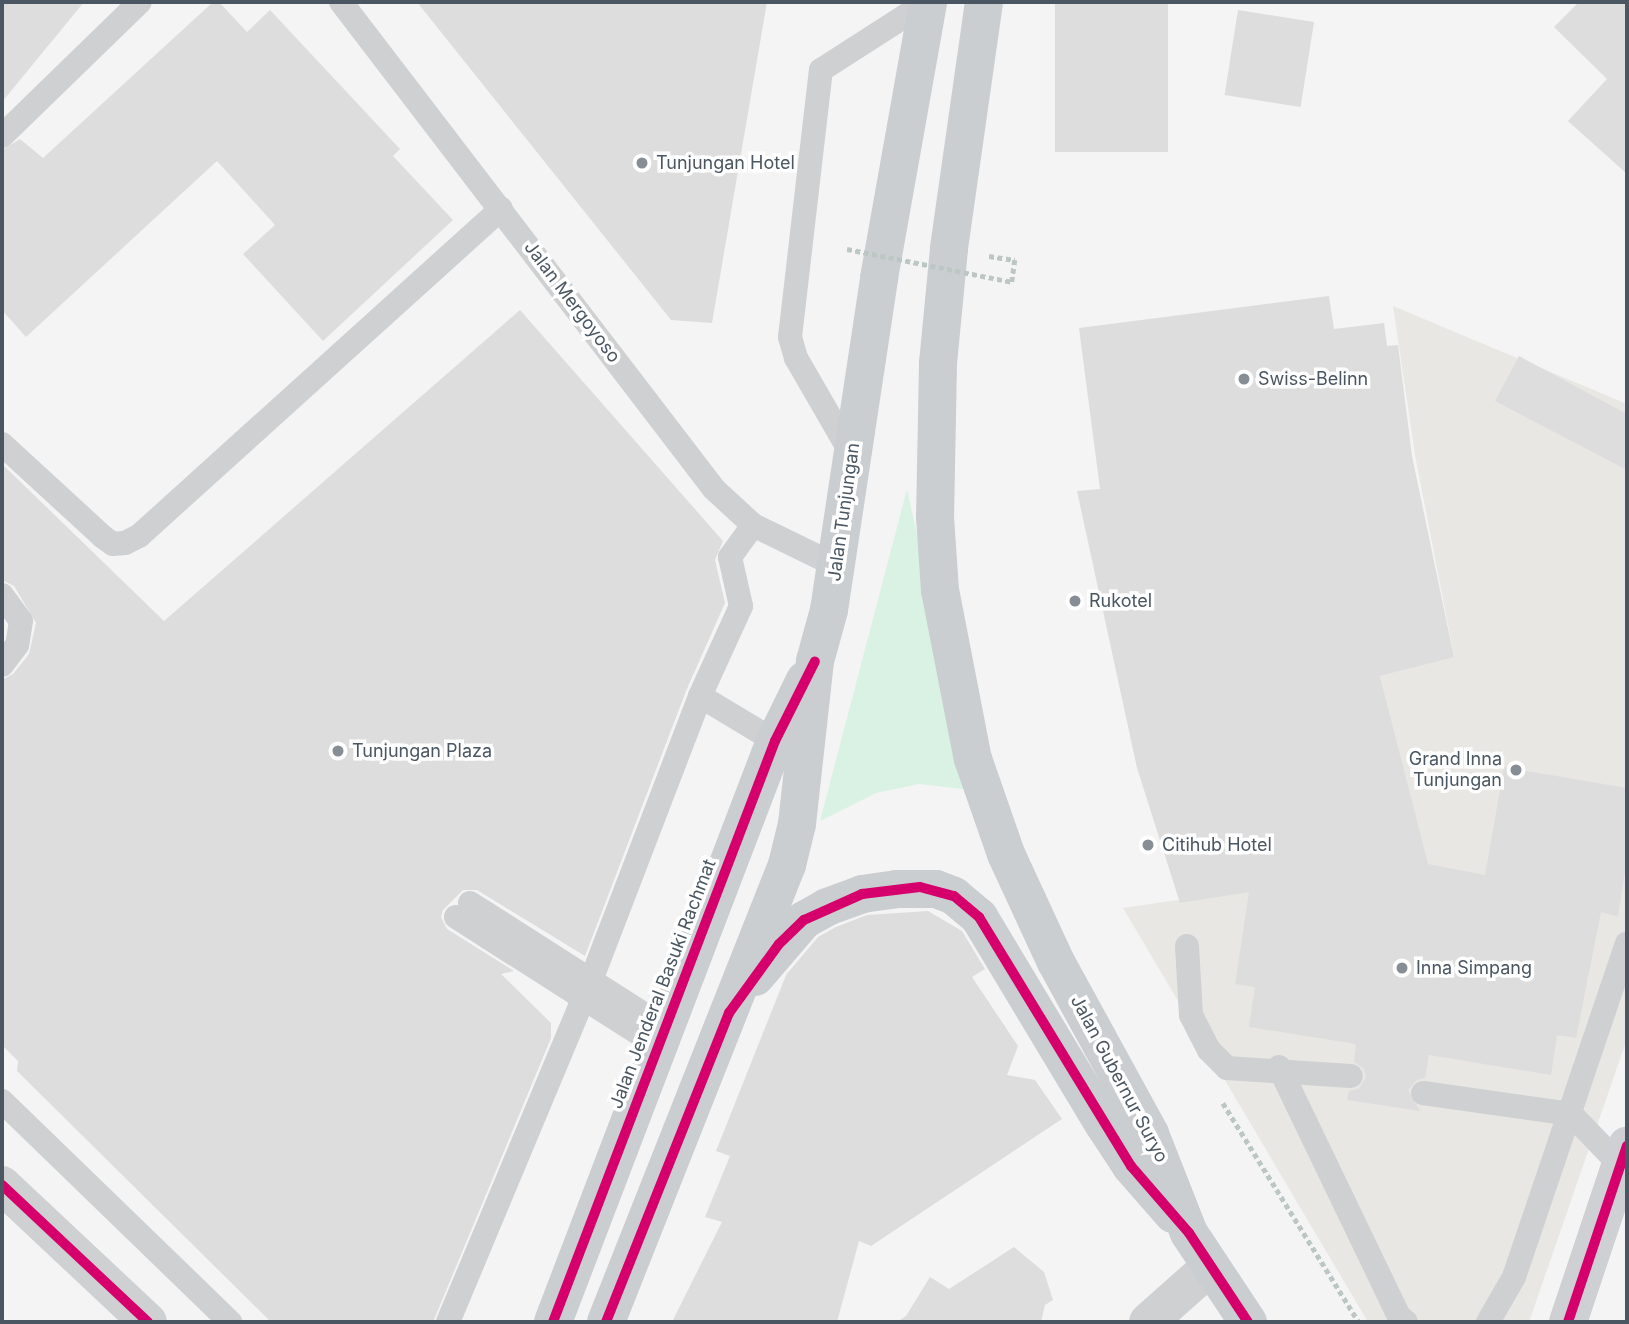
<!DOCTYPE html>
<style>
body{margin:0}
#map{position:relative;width:1629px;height:1324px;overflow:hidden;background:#f4f4f4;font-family:Inter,sans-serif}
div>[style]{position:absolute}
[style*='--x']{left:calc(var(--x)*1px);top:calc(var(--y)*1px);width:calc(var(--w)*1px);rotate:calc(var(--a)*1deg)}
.commercial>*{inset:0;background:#e8e7e3}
.green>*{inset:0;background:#d9f2e3}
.building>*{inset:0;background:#ddddde;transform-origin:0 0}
.path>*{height:4.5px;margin-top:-2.25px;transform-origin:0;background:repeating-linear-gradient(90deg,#bcc7c4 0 5px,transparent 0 8.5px)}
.lane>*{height:24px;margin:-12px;padding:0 12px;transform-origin:12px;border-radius:12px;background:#ced0d2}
.street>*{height:38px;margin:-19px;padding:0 19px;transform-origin:19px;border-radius:19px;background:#ced0d2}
.secondary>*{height:38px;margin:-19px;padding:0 19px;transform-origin:19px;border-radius:19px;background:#ced0d4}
.primary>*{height:38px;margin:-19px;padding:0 19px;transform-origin:19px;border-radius:19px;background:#caced1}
.path-bridge>*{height:4.5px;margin-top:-2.25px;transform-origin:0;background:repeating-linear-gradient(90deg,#bcc7c4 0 5px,transparent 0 8.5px)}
.cycleway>*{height:10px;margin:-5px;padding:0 5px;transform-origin:5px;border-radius:5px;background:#d6006c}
.dots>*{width:19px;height:19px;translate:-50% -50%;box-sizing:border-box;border:4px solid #fff;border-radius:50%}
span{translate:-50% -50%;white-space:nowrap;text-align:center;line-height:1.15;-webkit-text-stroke:7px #fff;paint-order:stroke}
.poi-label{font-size:18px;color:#4a5661}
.left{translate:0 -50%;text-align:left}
.right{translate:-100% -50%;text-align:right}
.street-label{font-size:18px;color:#4a5661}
.frame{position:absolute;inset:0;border:4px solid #4a5661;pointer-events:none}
</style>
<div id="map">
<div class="commercial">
<div style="clip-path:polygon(1393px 306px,1627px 404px,1627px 1039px,1529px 1322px,1368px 1322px,1123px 908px,1427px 863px,1380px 676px,1454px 656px,1415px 455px)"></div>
</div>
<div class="green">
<div style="clip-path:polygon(907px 489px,972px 790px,919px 784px,876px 793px,820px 821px)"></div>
</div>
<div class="building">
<div style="clip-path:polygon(2px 2px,84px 2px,2px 102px)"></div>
<div style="clip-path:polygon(213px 2px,219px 2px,247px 32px,270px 10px,400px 149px,393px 156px,453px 220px,323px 341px,243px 254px,275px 225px,217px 161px,26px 337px,2px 310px,2px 150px,20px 139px,43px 158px)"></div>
<div style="clip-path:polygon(417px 2px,767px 2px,712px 323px,671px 320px)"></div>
<div style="left:1055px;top:2px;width:113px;height:150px"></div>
<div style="clip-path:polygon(1579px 2px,1627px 2px,1627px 174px,1568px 121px,1607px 79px,1554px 27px)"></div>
<div style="left:1238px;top:10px;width:77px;height:86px;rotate:9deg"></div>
<div style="clip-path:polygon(1329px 296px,1334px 329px,1384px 323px,1387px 346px,1398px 345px,1412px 456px,1454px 657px,1380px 676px,1428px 864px,1485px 875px,1504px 767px,1627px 788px,1627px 859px,1618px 917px,1601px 912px,1576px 1038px,1557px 1035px,1551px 1075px,1429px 1055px,1425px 1078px,1417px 1080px,1408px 1090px,1420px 1111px,1347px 1100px,1349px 1091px,1358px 1089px,1366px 1078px,1364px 1069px,1354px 1062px,1356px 1044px,1249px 1027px,1255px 987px,1235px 984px,1249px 892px,1180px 903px,1137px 768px,1077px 491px,1100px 489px,1079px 328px)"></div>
<div style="clip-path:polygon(520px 310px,723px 541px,715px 560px,725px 603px,686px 691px,585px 956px,477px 890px,463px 890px,443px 910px,441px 917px,447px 929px,514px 971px,501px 974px,551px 1023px,551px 1038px,433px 1322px,271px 1322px,17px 1071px,18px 1061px,2px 1045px,2px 680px,13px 674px,29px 654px,36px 623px,14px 586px,2px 580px,2px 464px,164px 621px)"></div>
<div style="clip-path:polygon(1519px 356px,1627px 414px,1627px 470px,1495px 401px)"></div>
<div style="clip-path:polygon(928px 911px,962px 931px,985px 969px,972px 977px,1018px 1046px,1007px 1075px,1035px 1080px,1062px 1119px,871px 1246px,859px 1241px,837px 1322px,672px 1322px,722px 1222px,705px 1217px,730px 1156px,716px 1151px,786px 975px,818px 937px,836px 927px,867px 915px)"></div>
<div style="clip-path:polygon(1014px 1247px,1044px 1272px,1053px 1300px,1045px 1305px,1041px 1322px,897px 1322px,906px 1316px,930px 1277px,949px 1289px)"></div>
</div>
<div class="path">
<div style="--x:989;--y:256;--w:26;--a:9"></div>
<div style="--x:1015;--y:260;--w:22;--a:98"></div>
<div style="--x:1223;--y:1103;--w:258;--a:58.2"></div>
</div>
<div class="lane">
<div style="--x:341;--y:2;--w:613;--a:52.55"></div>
<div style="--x:714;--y:489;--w:53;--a:42.7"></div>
<div style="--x:753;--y:525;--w:91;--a:26"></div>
<div style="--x:2;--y:136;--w:192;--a:-44.2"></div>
<div style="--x:2;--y:444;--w:137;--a:42.6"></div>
<div style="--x:103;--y:537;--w:12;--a:35"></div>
<div style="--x:113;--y:544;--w:12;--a:-5"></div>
<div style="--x:125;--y:543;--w:16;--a:-27"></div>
<div style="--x:139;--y:536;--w:488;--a:-42.1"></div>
<div style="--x:852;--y:455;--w:112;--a:-120"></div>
<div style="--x:796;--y:358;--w:22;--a:-106"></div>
<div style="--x:790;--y:337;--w:269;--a:-83.4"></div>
<div style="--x:821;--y:70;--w:126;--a:-32.7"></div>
<div style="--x:2;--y:595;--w:32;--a:54"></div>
<div style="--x:21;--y:621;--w:24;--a:99"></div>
<div style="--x:17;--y:645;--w:25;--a:127"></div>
<div style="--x:700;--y:696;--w:87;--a:31"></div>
<div style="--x:470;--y:903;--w:230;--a:32.6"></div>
<div style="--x:456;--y:917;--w:238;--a:32.5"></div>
<div style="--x:1187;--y:946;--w:69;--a:86.7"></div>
<div style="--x:1191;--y:1015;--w:39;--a:63"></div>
<div style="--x:1209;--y:1050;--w:25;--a:45"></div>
<div style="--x:1227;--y:1068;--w:124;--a:3.7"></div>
<div style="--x:1279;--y:1067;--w:276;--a:64.3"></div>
<div style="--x:1399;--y:1316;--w:9;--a:41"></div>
<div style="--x:1423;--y:1093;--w:149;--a:8.1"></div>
<div style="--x:1571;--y:1114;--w:71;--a:46.1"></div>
<div style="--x:2;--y:1101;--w:318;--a:44.1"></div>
<div style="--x:448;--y:1322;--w:368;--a:-67.3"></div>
<div style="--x:590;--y:983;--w:307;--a:-69"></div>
<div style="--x:700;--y:696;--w:99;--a:-65.5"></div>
<div style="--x:741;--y:606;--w:50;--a:-102.7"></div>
<div style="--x:730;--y:557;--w:39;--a:-54"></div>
<div style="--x:1488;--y:1322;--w:52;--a:-60"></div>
<div style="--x:1514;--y:1277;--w:352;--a:-71.3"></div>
</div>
<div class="street">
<div style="--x:2;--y:1185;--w:200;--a:43.2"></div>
<div style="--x:1148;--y:1322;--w:83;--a:-41.6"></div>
</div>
<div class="secondary">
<div style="--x:1568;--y:1322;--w:186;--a:-71.5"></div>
</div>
<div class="primary">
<div style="--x:984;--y:2;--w:249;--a:98.1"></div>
<div style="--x:949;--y:249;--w:115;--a:95.5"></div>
<div style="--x:938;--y:363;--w:154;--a:91.1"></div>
<div style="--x:935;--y:517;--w:73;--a:86.1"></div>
<div style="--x:940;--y:590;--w:172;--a:79"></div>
<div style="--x:973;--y:759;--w:101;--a:70.8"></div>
<div style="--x:1006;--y:854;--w:119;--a:65.2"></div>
<div style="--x:1056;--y:962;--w:196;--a:61.3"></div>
<div style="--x:1150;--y:1134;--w:106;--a:68.5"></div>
<div style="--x:1189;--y:1233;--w:107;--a:56.5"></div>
<div style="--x:755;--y:977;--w:75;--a:-49.3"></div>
<div style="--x:804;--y:920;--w:26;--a:-29"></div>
<div style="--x:827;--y:907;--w:37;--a:-20"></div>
<div style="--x:862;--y:894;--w:35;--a:-8"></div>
<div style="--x:897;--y:889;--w:39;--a:0"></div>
<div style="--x:936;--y:889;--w:19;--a:21"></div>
<div style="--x:954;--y:896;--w:33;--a:40"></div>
<div style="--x:979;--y:917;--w:240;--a:59"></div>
<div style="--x:1103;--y:1123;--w:51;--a:56.9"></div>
<div style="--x:1131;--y:1166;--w:64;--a:48.8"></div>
<div style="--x:553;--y:1322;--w:622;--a:-69.09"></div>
<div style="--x:775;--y:741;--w:68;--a:-63.8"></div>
<div style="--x:606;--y:1322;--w:492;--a:-68.4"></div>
<div style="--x:787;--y:865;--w:42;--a:-76.3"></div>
<div style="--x:797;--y:824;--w:164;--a:-83.7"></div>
<div style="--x:815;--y:661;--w:53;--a:-74.6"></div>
<div style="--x:829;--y:610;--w:336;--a:-81.4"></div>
<div style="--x:879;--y:278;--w:280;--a:-79.9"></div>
</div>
<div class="path-bridge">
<div style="--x:847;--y:249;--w:168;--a:11.3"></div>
</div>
<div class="cycleway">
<div style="--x:2;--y:1185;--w:200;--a:43.2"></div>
<div style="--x:553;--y:1322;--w:622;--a:-69.09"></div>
<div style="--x:775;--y:741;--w:89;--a:-63.4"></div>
<div style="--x:606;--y:1322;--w:333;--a:-68.3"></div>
<div style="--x:729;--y:1013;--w:85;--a:-54.1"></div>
<div style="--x:779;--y:944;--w:35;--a:-44"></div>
<div style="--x:804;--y:920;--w:64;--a:-24.1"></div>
<div style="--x:862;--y:894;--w:58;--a:-6.9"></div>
<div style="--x:920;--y:887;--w:35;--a:15"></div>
<div style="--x:954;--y:896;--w:33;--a:40"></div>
<div style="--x:979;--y:917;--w:292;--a:58.6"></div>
<div style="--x:1131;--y:1166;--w:89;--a:49.1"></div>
<div style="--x:1189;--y:1233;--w:107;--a:56.5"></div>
<div style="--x:1568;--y:1322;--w:186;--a:-71.5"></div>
</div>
<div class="dots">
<div style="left:642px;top:163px;background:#868d94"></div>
<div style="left:1244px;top:379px;background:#868d94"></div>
<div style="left:1075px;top:601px;background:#868d94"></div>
<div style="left:338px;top:751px;background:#868d94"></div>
<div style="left:1516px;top:770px;background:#868d94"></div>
<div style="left:1148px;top:845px;background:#868d94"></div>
<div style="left:1402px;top:968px;background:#868d94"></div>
</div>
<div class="poi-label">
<span class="left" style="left:656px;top:163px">Tunjungan Hotel</span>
<span class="left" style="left:1258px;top:379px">Swiss-Belinn</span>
<span class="left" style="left:1089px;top:601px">Rukotel</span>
<span class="left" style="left:352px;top:751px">Tunjungan Plaza</span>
<span class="right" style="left:1502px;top:770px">Grand Inna<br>Tunjungan</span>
<span class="left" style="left:1162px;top:845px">Citihub Hotel</span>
<span class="left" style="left:1416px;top:968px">Inna Simpang</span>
</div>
<div class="street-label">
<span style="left:572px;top:302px;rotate:53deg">Jalan Mergoyoso</span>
<span style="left:844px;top:512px;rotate:-82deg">Jalan Tunjungan</span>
<span style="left:663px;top:984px;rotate:-69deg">Jalan Jenderal Basuki Rachmat</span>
<span style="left:1119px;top:1079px;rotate:62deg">Jalan Gubernur Suryo</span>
</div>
<div class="frame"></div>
</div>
